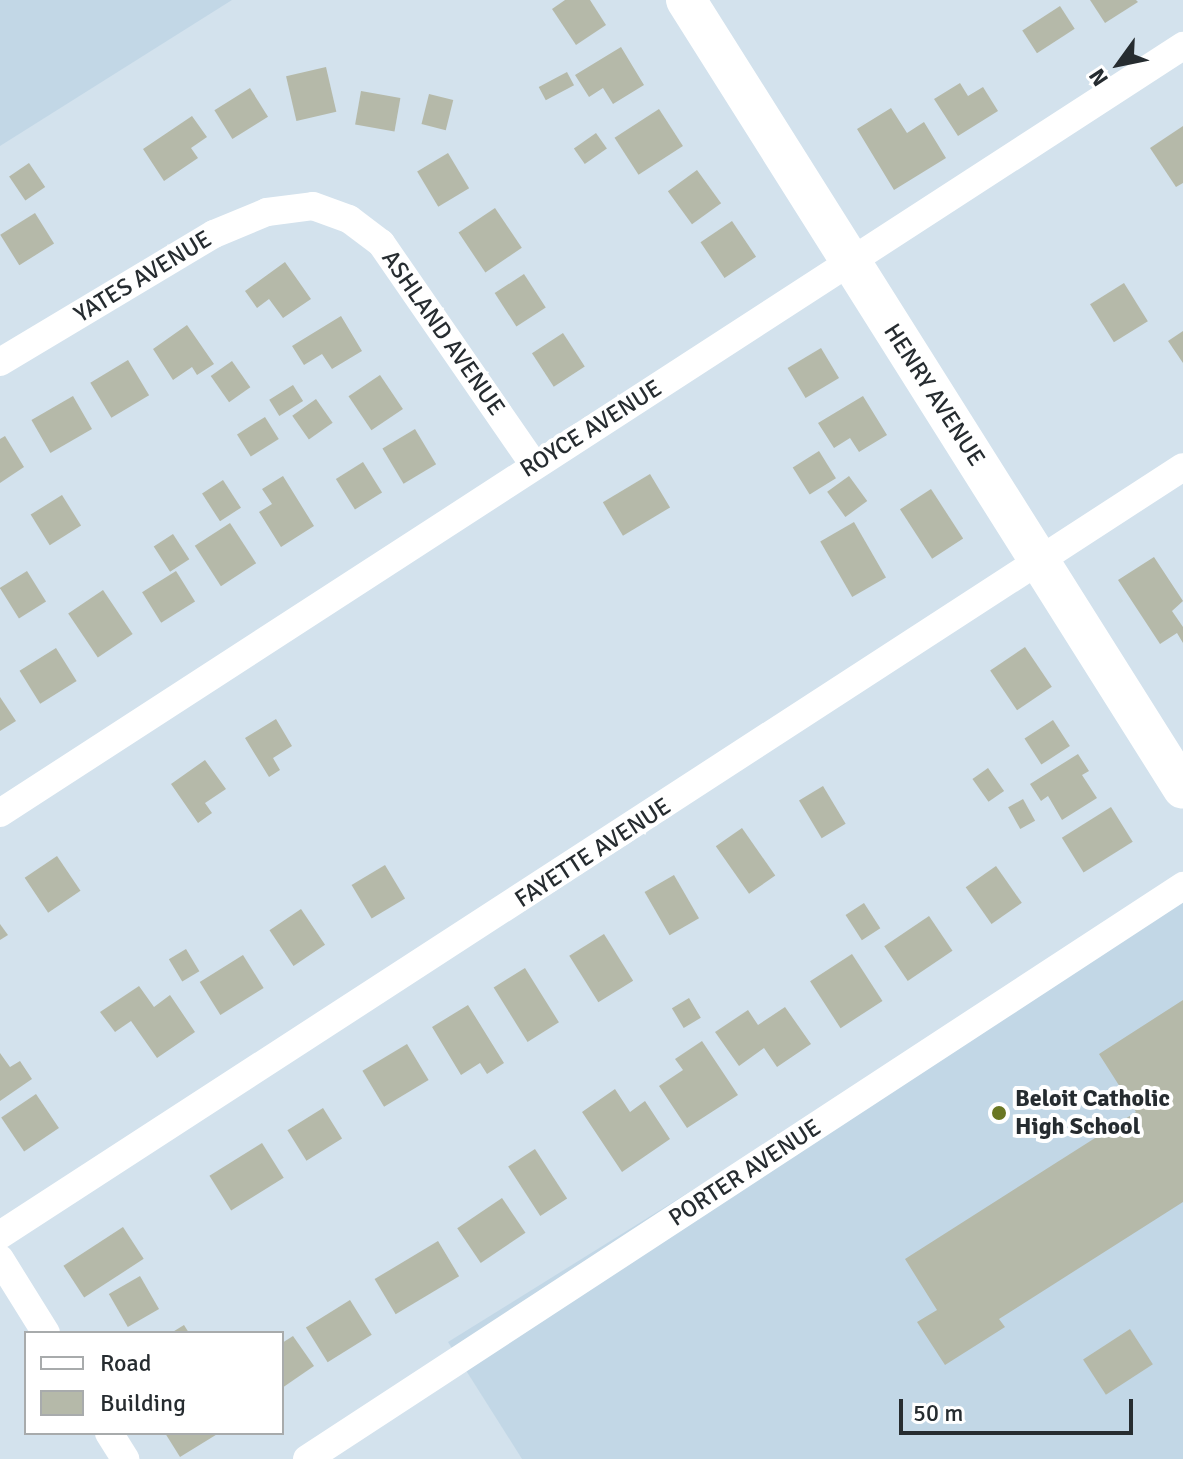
<!DOCTYPE html>
<style>
body{margin:0}
#map{position:relative;width:1183px;height:1459px;overflow:hidden;background:#d3e2ed;font-family:Signika,sans-serif}
div>[style]{position:absolute}
[style*='--x']{left:calc(var(--x)*1px);top:calc(var(--y)*1px);width:calc(var(--w)*1px);rotate:calc(var(--a)*1deg)}
.built>*{inset:0;background:#c2d7e6}
.building>*{inset:0;background:#b5b9a9;transform-origin:0 0}
.street>*{height:28px;margin:-14px;padding:0 14px;transform-origin:14px;border-radius:14px;background:#fff}
.secondary>*{height:40px;margin:-20px;padding:0 20px;transform-origin:20px;border-radius:20px;background:#fff}
.dots>*{width:22px;height:22px;translate:-50% -50%;box-sizing:border-box;border:4px solid #fff;border-radius:50%}
span{translate:-50% -50%;white-space:nowrap;text-align:center;line-height:1.15;-webkit-text-stroke:8px #fff;paint-order:stroke}
.street-label{font-size:24px;color:#262c30}
.poi-label{font-size:24px;color:#262c30;font-weight:700}
.left{translate:0 -50%;text-align:left}
.legend{position:absolute;left:24px;top:1331px;width:260px;height:104px;box-sizing:border-box;background:#fff;border:2px solid #a8abac;margin:0;padding:10px 14px;list-style:none;font-size:24px;color:#262c30}
.legend li{display:flex;align-items:center;gap:16px;height:40px}
.legend b{width:40px;border:2px solid #a8abac}
.north{position:absolute;left:1079px;top:24px;width:80px;height:80px;-webkit-text-stroke:6px #fff;paint-order:stroke;rotate:237deg;font-size:22px;font-weight:700;line-height:32px;text-align:center;color:#262c30}
.north::after{content:'';display:block;margin:auto;width:28px;height:36px;background:#262c30;clip-path:polygon(50% 0,100% 100%,50% 72%,0 100%)}
.scale{position:absolute;left:899px;top:1399px;width:234px;height:36px;box-sizing:border-box;border:4px solid #262c30;border-top:0;padding-left:10px;font-size:24px;line-height:28px;white-space:nowrap;color:#262c30;-webkit-text-stroke:6px #fff;paint-order:stroke}
</style>
<div id="map">
<div class="built">
<div style="clip-path:polygon(0 0,232px 0,0 146px)"></div>
<div style="clip-path:polygon(1183px 885px,1183px 1459px,522px 1459px,448px 1342px)"></div>
</div>
<div class="building">
<div style="clip-path:polygon(565px 0,590px 0,606px 25px,576px 45px,552px 9px)"></div>
<div style="clip-path:polygon(1090px 0,1136px 0,1138px 2px,1105px 23px)"></div>
<div style="left:1060px;top:6px;width:27px;height:45px;rotate:57deg"></div>
<div style="clip-path:polygon(621px 47px,644px 85px,613px 104px,603px 88px,589px 97px,575px 75px)"></div>
<div style="left:326px;top:67px;width:46px;height:41px;rotate:77deg"></div>
<div style="left:567px;top:72px;width:15px;height:32px;rotate:62deg"></div>
<div style="clip-path:polygon(960px 83px,968px 96px,983px 87px,998px 111px,958px 136px,934px 99px)"></div>
<div style="left:250px;top:88px;width:34px;height:42px;rotate:58deg"></div>
<div style="left:361px;top:91px;width:40px;height:34px;rotate:10deg"></div>
<div style="left:429px;top:94px;width:25px;height:31px;rotate:14deg"></div>
<div style="clip-path:polygon(891px 108px,907px 133px,924px 122px,946px 158px,894px 190px,857px 129px)"></div>
<div style="left:659px;top:109px;width:44px;height:53px;rotate:57deg"></div>
<div style="clip-path:polygon(192px 116px,207px 137px,191px 148px,198px 158px,164px 181px,143px 149px)"></div>
<div style="clip-path:polygon(1183px 126px,1183px 183px,1176px 187px,1150px 148px)"></div>
<div style="left:596px;top:133px;width:19px;height:27px;rotate:55deg"></div>
<div style="left:448px;top:153px;width:41px;height:36px;rotate:59deg"></div>
<div style="left:29px;top:163px;width:29px;height:24px;rotate:56deg"></div>
<div style="left:697px;top:170px;width:41px;height:36px;rotate:54deg"></div>
<div style="left:495px;top:208px;width:48px;height:44px;rotate:56deg"></div>
<div style="left:35px;top:213px;width:36px;height:41px;rotate:58deg"></div>
<div style="left:732px;top:221px;width:43px;height:38px;rotate:56deg"></div>
<div style="clip-path:polygon(285px 262px,311px 299px,283px 318px,269px 299px,257px 308px,245px 291px)"></div>
<div style="left:524px;top:274px;width:40px;height:35px;rotate:57deg"></div>
<div style="left:1124px;top:283px;width:45px;height:40px;rotate:58deg"></div>
<div style="clip-path:polygon(341px 316px,362px 351px,332px 369px,322px 354px,304px 365px,292px 346px)"></div>
<div style="clip-path:polygon(187px 325px,214px 364px,197px 375px,192px 367px,173px 380px,153px 349px)"></div>
<div style="clip-path:polygon(1183px 331px,1183px 363px,1168px 341px)"></div>
<div style="left:563px;top:333px;width:40px;height:37px;rotate:57deg"></div>
<div style="left:821px;top:348px;width:35px;height:39px;rotate:59deg"></div>
<div style="left:128px;top:360px;width:41px;height:44px;rotate:59deg"></div>
<div style="left:232px;top:361px;width:32px;height:26px;rotate:55deg"></div>
<div style="left:380px;top:375px;width:41px;height:38px;rotate:56deg"></div>
<div style="left:293px;top:385px;width:19px;height:28px;rotate:58deg"></div>
<div style="left:73px;top:396px;width:38px;height:48px;rotate:60deg"></div>
<div style="clip-path:polygon(863px 396px,887px 435px,859px 452px,850px 438px,834px 448px,818px 423px)"></div>
<div style="left:316px;top:399px;width:29px;height:29px;rotate:55deg"></div>
<div style="left:265px;top:417px;width:26px;height:33px;rotate:58deg"></div>
<div style="left:415px;top:429px;width:41px;height:38px;rotate:59deg"></div>
<div style="clip-path:polygon(5px 436px,24px 467px,0 483px,0 439px)"></div>
<div style="left:819px;top:451px;width:32px;height:31px;rotate:58deg"></div>
<div style="left:363px;top:462px;width:36px;height:32px;rotate:58deg"></div>
<div style="left:650px;top:474px;width:39px;height:55px;rotate:59deg"></div>
<div style="clip-path:polygon(283px 476px,314px 526px,281px 547px,259px 512px,272px 504px,262px 489px)"></div>
<div style="left:849px;top:476px;width:31px;height:27px;rotate:54deg"></div>
<div style="left:223px;top:480px;width:33px;height:25px;rotate:57deg"></div>
<div style="left:931px;top:489px;width:59px;height:37px;rotate:57deg"></div>
<div style="left:62px;top:495px;width:36px;height:37px;rotate:58deg"></div>
<div style="left:854px;top:522px;width:64px;height:39px;rotate:60deg"></div>
<div style="left:230px;top:523px;width:48px;height:42px;rotate:57deg"></div>
<div style="left:173px;top:534px;width:30px;height:23px;rotate:57deg"></div>
<div style="clip-path:polygon(1154px 557px,1183px 601px,1172px 611px,1183px 627px,1183px 643px,1177px 633px,1160px 644px,1118px 580px)"></div>
<div style="left:27px;top:571px;width:36px;height:32px;rotate:58deg"></div>
<div style="left:176px;top:571px;width:36px;height:40px;rotate:58deg"></div>
<div style="left:103px;top:590px;width:53px;height:42px;rotate:56deg"></div>
<div style="left:1025px;top:647px;width:48px;height:42px;rotate:56deg"></div>
<div style="left:56px;top:648px;width:39px;height:43px;rotate:58deg"></div>
<div style="clip-path:polygon(0 697px,16px 721px,0 731px)"></div>
<div style="clip-path:polygon(276px 719px,292px 746px,273px 758px,280px 770px,269px 777px,245px 738px)"></div>
<div style="left:1053px;top:720px;width:31px;height:34px;rotate:57deg"></div>
<div style="clip-path:polygon(1078px 754px,1089px 771px,1082px 775px,1097px 798px,1062px 820px,1048px 796px,1041px 801px,1030px 784px)"></div>
<div style="clip-path:polygon(205px 760px,226px 789px,205px 803px,212px 813px,198px 823px,171px 784px)"></div>
<div style="left:988px;top:768px;width:28px;height:19px;rotate:55deg"></div>
<div style="left:823px;top:786px;width:44px;height:28px;rotate:59deg"></div>
<div style="left:1023px;top:799px;width:25px;height:17px;rotate:61deg"></div>
<div style="left:1111px;top:807px;width:41px;height:58px;rotate:58deg"></div>
<div style="left:742px;top:828px;width:58px;height:32px;rotate:55deg"></div>
<div style="left:57px;top:856px;width:42px;height:39px;rotate:56deg"></div>
<div style="left:385px;top:865px;width:39px;height:39px;rotate:59deg"></div>
<div style="left:996px;top:866px;width:45px;height:37px;rotate:55deg"></div>
<div style="left:674px;top:875px;width:50px;height:34px;rotate:60deg"></div>
<div style="left:864px;top:903px;width:30px;height:22px;rotate:57deg"></div>
<div style="left:301px;top:909px;width:43px;height:38px;rotate:56deg"></div>
<div style="left:929px;top:916px;width:42px;height:54px;rotate:56deg"></div>
<div style="clip-path:polygon(0 924px,8px 935px,0 940px)"></div>
<div style="left:604px;top:934px;width:55px;height:41px;rotate:58deg"></div>
<div style="left:186px;top:949px;width:26px;height:20px;rotate:59deg"></div>
<div style="left:852px;top:954px;width:56px;height:50px;rotate:57deg"></div>
<div style="left:243px;top:955px;width:39px;height:51px;rotate:58deg"></div>
<div style="left:525px;top:968px;width:64px;height:37px;rotate:58deg"></div>
<div style="clip-path:polygon(139px 986px,154px 1007px,170px 995px,195px 1032px,157px 1058px,131px 1021px,115px 1032px,100px 1012px)"></div>
<div style="left:689px;top:998px;width:23px;height:20px;rotate:59deg"></div>
<div style="clip-path:polygon(1183px 1000px,1183px 1202px,999px 1319px,1005px 1327px,945px 1365px,917px 1322px,937px 1310px,905px 1259px,1136px 1112px,1099px 1054px)"></div>
<div style="clip-path:polygon(468px 1005px,504px 1063px,487px 1074px,480px 1063px,461px 1075px,432px 1027px)"></div>
<div style="clip-path:polygon(785px 1007px,811px 1044px,777px 1067px,764px 1048px,739px 1066px,715px 1032px,748px 1010px,758px 1025px)"></div>
<div style="clip-path:polygon(702px 1041px,738px 1095px,687px 1128px,659px 1086px,683px 1070px,675px 1059px)"></div>
<div style="left:407px;top:1044px;width:42px;height:52px;rotate:59deg"></div>
<div style="clip-path:polygon(0 1053px,10px 1067px,20px 1061px,32px 1079px,0 1101px)"></div>
<div style="clip-path:polygon(615px 1089px,630px 1112px,645px 1101px,670px 1139px,622px 1172px,582px 1112px)"></div>
<div style="left:36px;top:1094px;width:41px;height:42px;rotate:56deg"></div>
<div style="left:323px;top:1108px;width:36px;height:42px;rotate:58deg"></div>
<div style="left:262px;top:1143px;width:41px;height:62px;rotate:58deg"></div>
<div style="left:535px;top:1149px;width:59px;height:32px;rotate:57deg"></div>
<div style="left:502px;top:1198px;width:42px;height:54px;rotate:56deg"></div>
<div style="left:123px;top:1227px;width:38px;height:71px;rotate:57deg"></div>
<div style="left:438px;top:1241px;width:41px;height:74px;rotate:59deg"></div>
<div style="left:140px;top:1276px;width:38px;height:36px;rotate:60deg"></div>
<div style="left:350px;top:1300px;width:41px;height:52px;rotate:58deg"></div>
<div style="clip-path:polygon(184px 1325px,189px 1333px,171px 1333px)"></div>
<div style="left:1130px;top:1329px;width:42px;height:56px;rotate:57deg"></div>
<div style="clip-path:polygon(293px 1336px,314px 1366px,282px 1388px,282px 1343px)"></div>
<div style="clip-path:polygon(165px 1433px,219px 1433px,180px 1457px)"></div>
</div>
<div class="street">
<div style="--x:0;--y:362;--w:249;--a:-30.9"></div>
<div style="--x:214;--y:234;--w:57;--a:-22.5"></div>
<div style="--x:267;--y:212;--w:46;--a:-7.4"></div>
<div style="--x:313;--y:206;--w:38;--a:20"></div>
<div style="--x:349;--y:219;--w:40;--a:37"></div>
<div style="--x:381;--y:243;--w:270;--a:55.4"></div>
<div style="--x:0;--y:813;--w:1410;--a:-32.96"></div>
<div style="--x:0;--y:1235;--w:1410;--a:-32.99"></div>
<div style="--x:0;--y:1259;--w:87;--a:58.1"></div>
<div style="--x:109;--y:1433;--w:31;--a:58"></div>
<div style="--x:307;--y:1459;--w:1047;--a:-33.19"></div>
</div>
<div class="secondary">
<div style="--x:686;--y:0;--w:932;--a:57.79"></div>
</div>
<div class="dots">
<div style="left:999px;top:1113px;background:#6a7723"></div>
</div>
<div class="street-label">
<span style="left:143px;top:277px;rotate:-31deg">YATES AVENUE</span>
<span style="left:443px;top:333px;rotate:55deg">ASHLAND AVENUE</span>
<span style="left:934px;top:395px;rotate:57deg">HENRY AVENUE</span>
<span style="left:591px;top:429px;rotate:-32deg">ROYCE AVENUE</span>
<span style="left:593px;top:853px;rotate:-33deg">FAYETTE AVENUE</span>
<span style="left:745px;top:1173px;rotate:-33deg">PORTER AVENUE</span>
</div>
<div class="poi-label">
<span class="left" style="left:1015px;top:1113px">Beloit Catholic<br>High School</span>
</div>
<ul class="legend">
<li><b style="height:10px;background:#fff"></b>Road</li>
<li><b style="height:22px;background:#b5b9a9"></b>Building</li>
</ul>
<div class="north">N</div>
<div class="scale">50 m</div>
</div>
